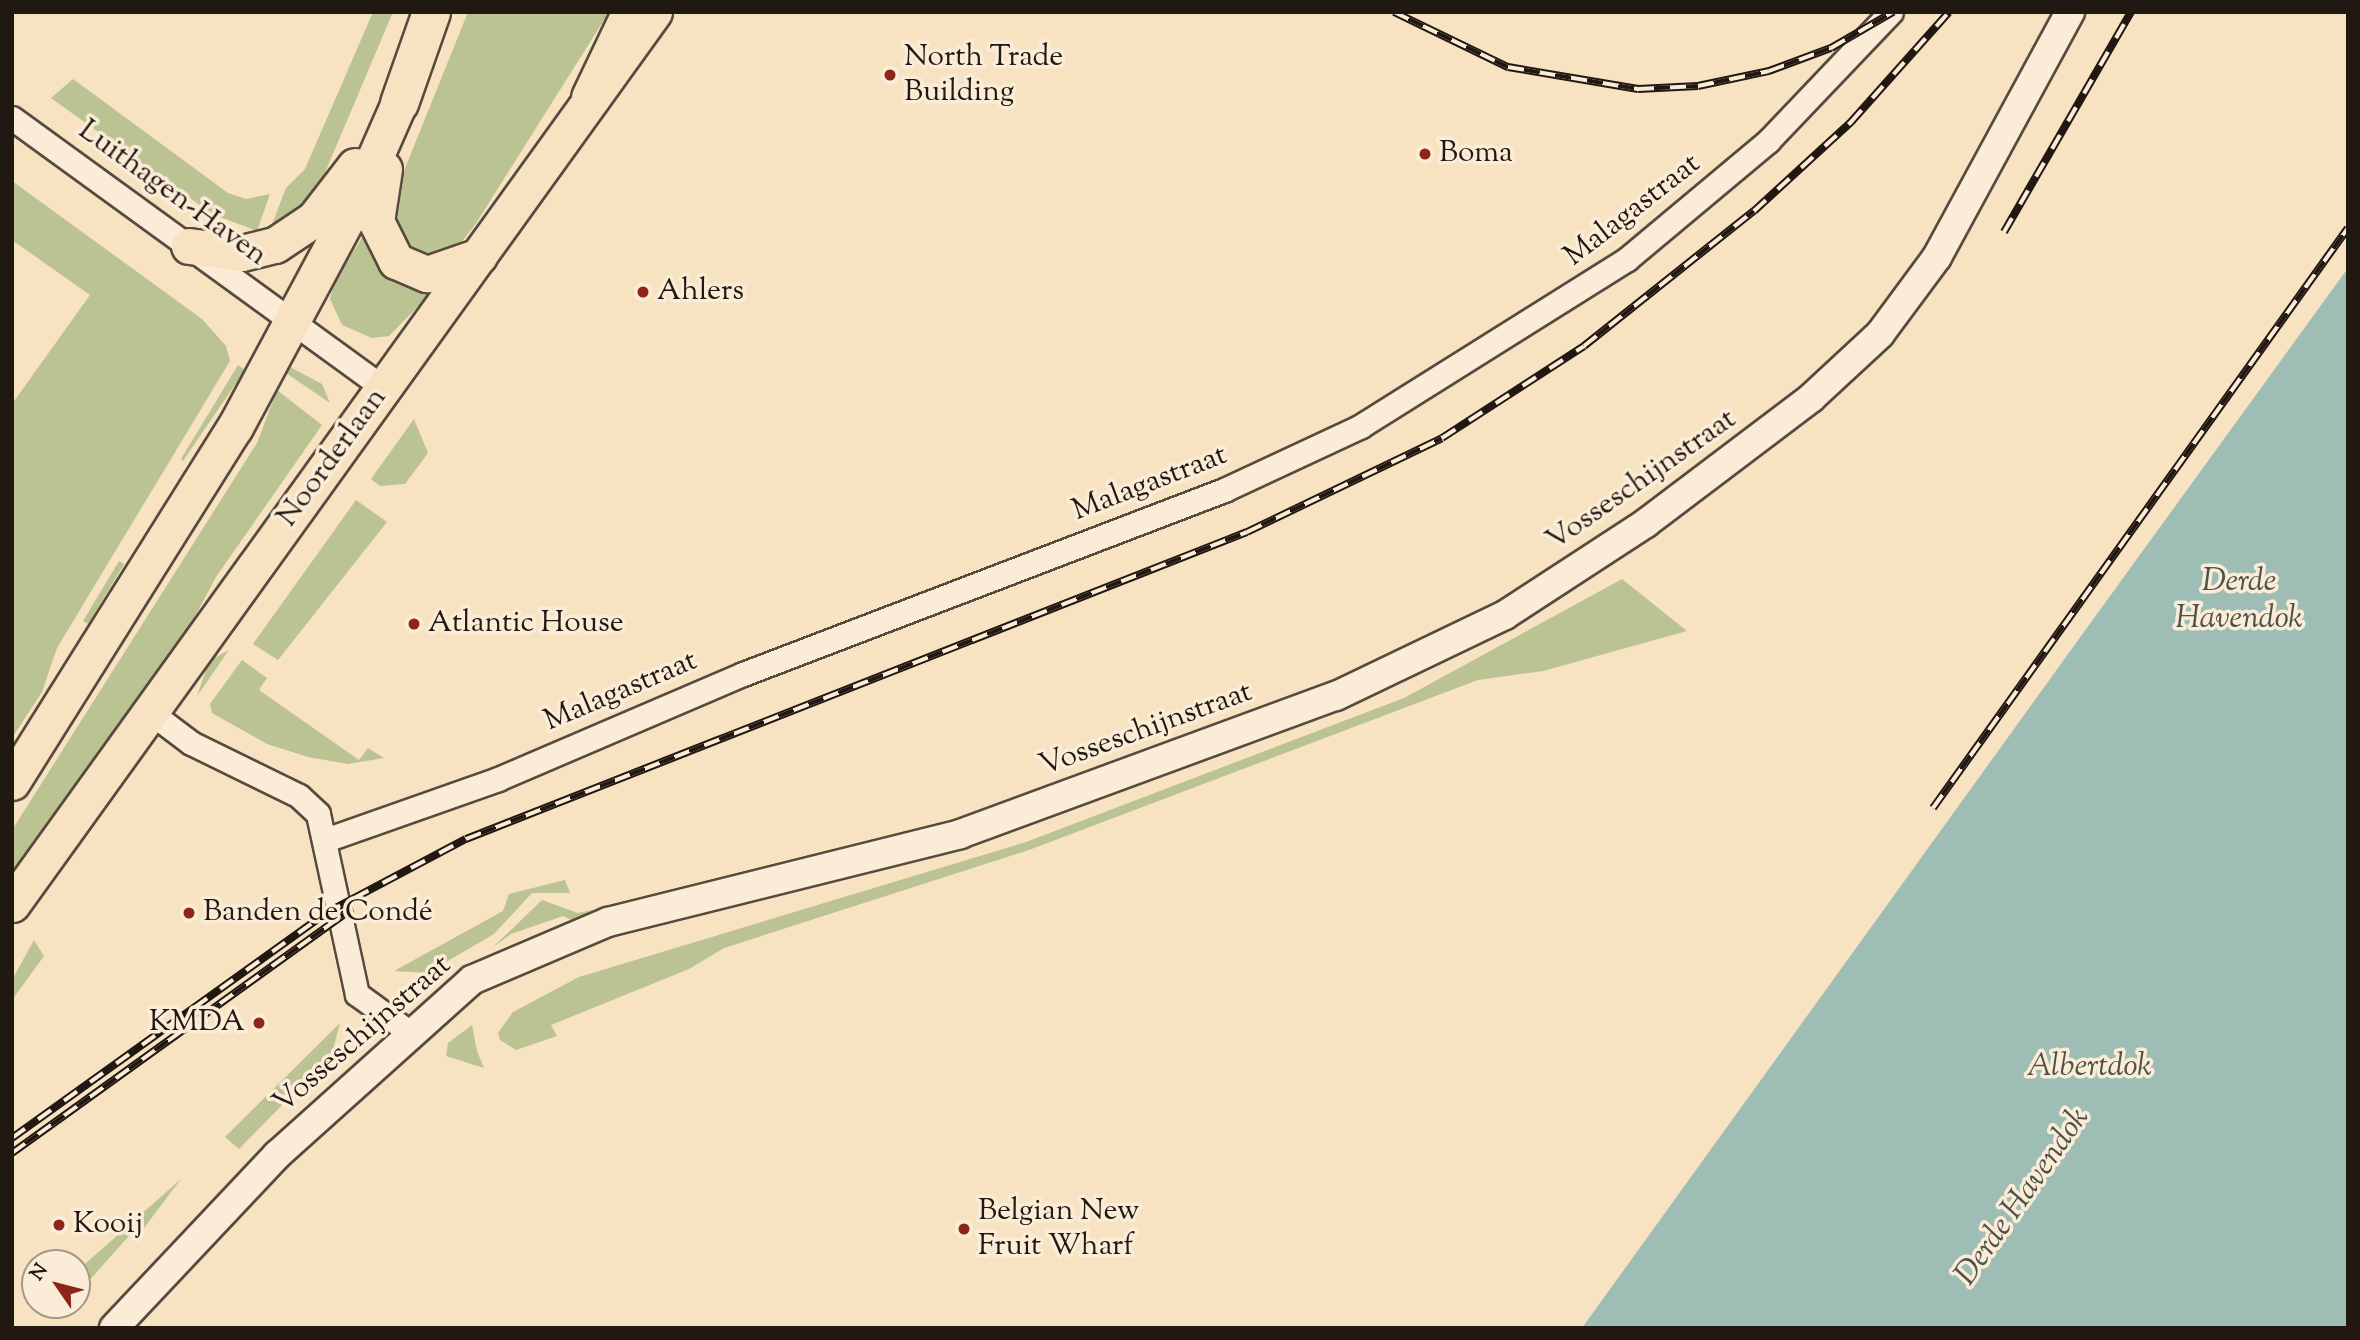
<!DOCTYPE html>
<meta charset="utf-8">
<style>
body{margin:0}
#map{position:relative;width:2360px;height:1340px;overflow:hidden;background:#f7e2c2;font-family:"Sorts Mill Goudy",serif}
div>[style]{position:absolute}
[style*='--x']{left:calc(var(--x)*1px);top:calc(var(--y)*1px);width:calc(var(--w)*1px);rotate:calc(var(--a)*1deg)}
.green>*{inset:0;background:#bcc393;transform-origin:0 0}
.water>*{inset:0;background:#9dbdb5}
.roads{filter:drop-shadow(2px 0 #574a3e) drop-shadow(-2px 0 #574a3e) drop-shadow(0 2px #574a3e) drop-shadow(0 -2px #574a3e)}
.minor>*{height:23px;margin:-11.5px;padding:0 11.5px;transform-origin:11.5px;border-radius:11.5px;background:#faecd7}
.tertiary>*{height:28px;margin:-14px;padding:0 14px;transform-origin:14px;border-radius:14px;background:#faecd7}
.primary>*{height:35px;margin:-17.5px;padding:0 17.5px;transform-origin:17.5px;border-radius:17.5px;background:#f7e2c2}
.trunk>*{height:37px;margin:-18.5px;padding:0 18.5px;transform-origin:18.5px;border-radius:18.5px;background:#f7e2c2}
.motorway>*{height:38px;margin:-19px;padding:0 19px;transform-origin:19px;border-radius:19px;background:#f7e2c2}
.rail>*{height:8px;margin-top:-4px;transform-origin:0;background:repeating-linear-gradient(90deg,#faecd7 0 16px,#221812 0 32px);box-sizing:border-box;border-block:2px solid #221812}
.dots>*{width:19px;height:19px;translate:-50% -50%;box-sizing:border-box;border:4px solid #faecd7;border-radius:50%}
span{translate:-50% -50%;white-space:nowrap;text-align:center;line-height:1.15;-webkit-text-stroke:7px #faecd7;paint-order:stroke}
.poi-label{font-size:30px;color:#221812}
.left{translate:0 -50%;text-align:left}
.right{translate:-100% -50%;text-align:right}
.street-label{font-size:30px;color:#221812}
.water-label{font-size:32px;color:#4d524b;font-style:italic}
.frame{position:absolute;inset:0;border:14px solid #221812;pointer-events:none}
.north{position:absolute;left:21px;top:1249px;width:70px;height:70px;box-sizing:border-box;background:#faecd7;border:2px solid #a49788;border-radius:50%;rotate:305deg;font-size:19px;font-weight:700;line-height:28px;text-align:center;color:#221812}
.north::after{content:'';display:block;margin:auto;width:24px;height:32px;background:#8f2418;clip-path:polygon(50% 0,100% 100%,50% 72%,0 100%)}
</style>
<div id="map">
<div class="green">
<div style="clip-path:polygon(373px 12px,393px 12px,313px 201px,269px 232px,286px 188px,305px 169px)"></div>
<div style="clip-path:polygon(468px 12px,609px 12px,475px 225px,459px 245px,430px 260px,401px 247px,391px 203px)"></div>
<div style="clip-path:polygon(73px 79px,228px 193px,246px 199px,270px 194px,257px 231px,212px 214px,51px 98px)"></div>
<div style="clip-path:polygon(12px 181px,202px 319px,226px 346px,230px 361px,57px 648px,42px 692px,12px 738px,12px 404px,90px 295px,12px 240px)"></div>
<div style="clip-path:polygon(365px 233px,436px 288px,389px 336px,372px 338px,342px 325px,330px 299px,334px 282px)"></div>
<div style="clip-path:polygon(238px 365px,245px 370px,183px 461px,181px 459px)"></div>
<div style="clip-path:polygon(290px 367px,322px 384px,330px 403px,286px 373px)"></div>
<div style="clip-path:polygon(277px 390px,322px 425px,216px 577px,184px 637px,12px 874px,12px 830px,257px 443px)"></div>
<div style="clip-path:polygon(414px 419px,428px 453px,405px 484px,380px 486px,371px 479px)"></div>
<div style="clip-path:polygon(356px 500px,387px 522px,278px 660px,253px 644px)"></div>
<div style="left:119px;top:561px;width:6px;height:70px;rotate:31deg"></div>
<div style="clip-path:polygon(1622px 579px,1687px 631px,1543px 671px,1478px 680px,1029px 850px,724px 948px,689px 969px,551px 1025px,557px 1036px,516px 1050px,500px 1040px,498px 1033px,513px 1012px,579px 977px,1026px 842px,1404px 698px)"></div>
<div style="clip-path:polygon(229px 650px,197px 696px,209px 661px)"></div>
<div style="clip-path:polygon(242px 660px,267px 678px,259px 690px,359px 760px,368px 748px,384px 758px,348px 764px,308px 757px,267px 744px,212px 713px,210px 704px)"></div>
<div style="clip-path:polygon(565px 880px,570px 893px,532px 893px,494px 934px,427px 973px,394px 971px,503px 911px,509px 894px)"></div>
<div style="clip-path:polygon(542px 900px,578px 913px,621px 904px,573px 921px,563px 916px,511px 934px,492px 948px)"></div>
<div style="clip-path:polygon(34px 940px,44px 956px,12px 1000px,12px 980px)"></div>
<div style="clip-path:polygon(340px 1023px,332px 1054px,239px 1149px,225px 1137px)"></div>
<div style="clip-path:polygon(472px 1025px,477px 1051px,484px 1068px,446px 1056px,448px 1043px)"></div>
<div style="clip-path:polygon(181px 1179px,141px 1232px,136px 1228px,86px 1284px,77px 1271px)"></div>
</div>
<div class="water">
<div style="clip-path:polygon(2348px 268px,2348px 1328px,1582px 1328px,2089px 625px)"></div>
</div>
<div class="roads">
<div class="minor">
<div style="--x:12;--y:118;--w:459;--a:36"></div>
<div style="--x:150;--y:712;--w:51;--a:37.1"></div>
<div style="--x:191;--y:743;--w:120;--a:26.1"></div>
<div style="--x:299;--y:796;--w:26;--a:43"></div>
<div style="--x:318;--y:814;--w:184;--a:77.8"></div>
<div style="--x:357;--y:994;--w:64;--a:36.2"></div>
<div style="--x:328;--y:839;--w:180;--a:-19.4"></div>
<div style="--x:498;--y:779;--w:267;--a:-23.2"></div>
<div style="--x:743;--y:674;--w:515;--a:-20.93"></div>
<div style="--x:1224;--y:490;--w:151;--a:-25"></div>
<div style="--x:1361;--y:426;--w:314;--a:-32.1"></div>
<div style="--x:1627;--y:259;--w:184;--a:-39.9"></div>
<div style="--x:1768;--y:141;--w:178;--a:-46.4"></div>
</div>
<div class="tertiary">
<div style="--x:114;--y:1328;--w:238;--a:-46.7"></div>
<div style="--x:277;--y:1155;--w:262;--a:-41.9"></div>
<div style="--x:472;--y:980;--w:148;--a:-23.1"></div>
<div style="--x:608;--y:922;--w:363;--a:-14"></div>
<div style="--x:960;--y:834;--w:401;--a:-20.2"></div>
<div style="--x:1336;--y:696;--w:187;--a:-25.6"></div>
<div style="--x:1505;--y:615;--w:168;--a:-33.1"></div>
<div style="--x:1646;--y:523;--w:207;--a:-37.1"></div>
<div style="--x:1811;--y:398;--w:94;--a:-42.8"></div>
<div style="--x:1880;--y:334;--w:96;--a:-53.5"></div>
<div style="--x:1937;--y:257;--w:279;--a:-61.5"></div>
</div>
<div class="primary">
<div style="--x:384;--y:169;--w:53;--a:98.7"></div>
<div style="--x:376;--y:221;--w:45;--a:63.4"></div>
<div style="--x:396;--y:261;--w:34;--a:23"></div>
<div style="--x:427;--y:274;--w:55;--a:-19.1"></div>
<div style="--x:189;--y:246;--w:53;--a:7.5"></div>
<div style="--x:242;--y:253;--w:34;--a:-14"></div>
<div style="--x:275;--y:245;--w:47;--a:-33.7"></div>
<div style="--x:314;--y:219;--w:67;--a:-52.3"></div>
<div style="--x:12;--y:782;--w:419;--a:-57.9"></div>
<div style="--x:235;--y:427;--w:254;--a:-61.8"></div>
<div style="--x:355;--y:203;--w:109;--a:-66.3"></div>
<div style="--x:12;--y:904;--w:1099;--a:-54.26"></div>
</div>
<div class="trunk">
<div style="--x:399;--y:103;--w:96;--a:-70.6"></div>
</div>
<div class="motorway">
<div style="--x:591;--y:98;--w:95;--a:-64.5"></div>
</div>
</div>
<div class="rail">
<div style="--x:1394;--y:12;--w:127;--a:25.8"></div>
<div style="--x:1508;--y:67;--w:132;--a:9.6"></div>
<div style="--x:1638;--y:89;--w:60;--a:-2.9"></div>
<div style="--x:1698;--y:86;--w:73;--a:-11.9"></div>
<div style="--x:1769;--y:71;--w:66;--a:-20.4"></div>
<div style="--x:1831;--y:48;--w:72;--a:-30.1"></div>
<div style="--x:2004;--y:232;--w:254;--a:-60"></div>
<div style="--x:1933;--y:808;--w:713;--a:-54.42"></div>
<div style="--x:12;--y:1138;--w:386;--a:-35.6"></div>
<div style="--x:326;--y:913;--w:158;--a:-27.9"></div>
<div style="--x:466;--y:839;--w:839;--a:-21.46"></div>
<div style="--x:1247;--y:532;--w:216;--a:-25.7"></div>
<div style="--x:1442;--y:438;--w:169;--a:-32.9"></div>
<div style="--x:1584;--y:346;--w:217;--a:-38.5"></div>
<div style="--x:1754;--y:211;--w:132;--a:-42.5"></div>
<div style="--x:1851;--y:122;--w:147;--a:-48.3"></div>
<div style="--x:12;--y:1153;--w:413;--a:-35.7"></div>
</div>
<div class="dots">
<div style="left:890px;top:75px;background:#8f2418"></div>
<div style="left:1425px;top:154px;background:#8f2418"></div>
<div style="left:643px;top:292px;background:#8f2418"></div>
<div style="left:414px;top:624px;background:#8f2418"></div>
<div style="left:189px;top:913px;background:#8f2418"></div>
<div style="left:259px;top:1023px;background:#8f2418"></div>
<div style="left:59px;top:1225px;background:#8f2418"></div>
<div style="left:964px;top:1229px;background:#8f2418"></div>
</div>
<div class="poi-label">
<span class="left" style="left:904px;top:75px">North Trade<br>Building</span>
<span class="left" style="left:1439px;top:154px">Boma</span>
<span class="left" style="left:657px;top:292px">Ahlers</span>
<span class="left" style="left:428px;top:624px">Atlantic House</span>
<span class="left" style="left:203px;top:913px">Banden de Condé</span>
<span class="right" style="left:245px;top:1023px">KMDA</span>
<span class="left" style="left:978px;top:1229px">Belgian New<br>Fruit Wharf</span>
<span class="left" style="left:73px;top:1225px">Kooij</span>
</div>
<div class="street-label">
<span style="left:172px;top:194px;rotate:36deg">Luithagen-Haven</span>
<span style="left:1633px;top:211px;rotate:-38deg">Malagastraat</span>
<span style="left:333px;top:458px;rotate:-54deg">Noorderlaan</span>
<span style="left:1642px;top:481px;rotate:-35deg">Vosseschijnstraat</span>
<span style="left:1150px;top:484px;rotate:-21deg">Malagastraat</span>
<span style="left:621px;top:692px;rotate:-23deg">Malagastraat</span>
<span style="left:1146px;top:730px;rotate:-20deg">Vosseschijnstraat</span>
<span style="left:363px;top:1035px;rotate:-41deg">Vosseschijnstraat</span>
</div>
<div class="water-label">
<span style="left:2239px;top:601px">Derde<br>Havendok</span>
<span style="left:2089px;top:1067px">Albertdok</span>
<span style="left:2023px;top:1197px;rotate:-55deg">Derde Havendok</span>
</div>
<div class="frame"></div>
<div class="north">N</div>
</div>
